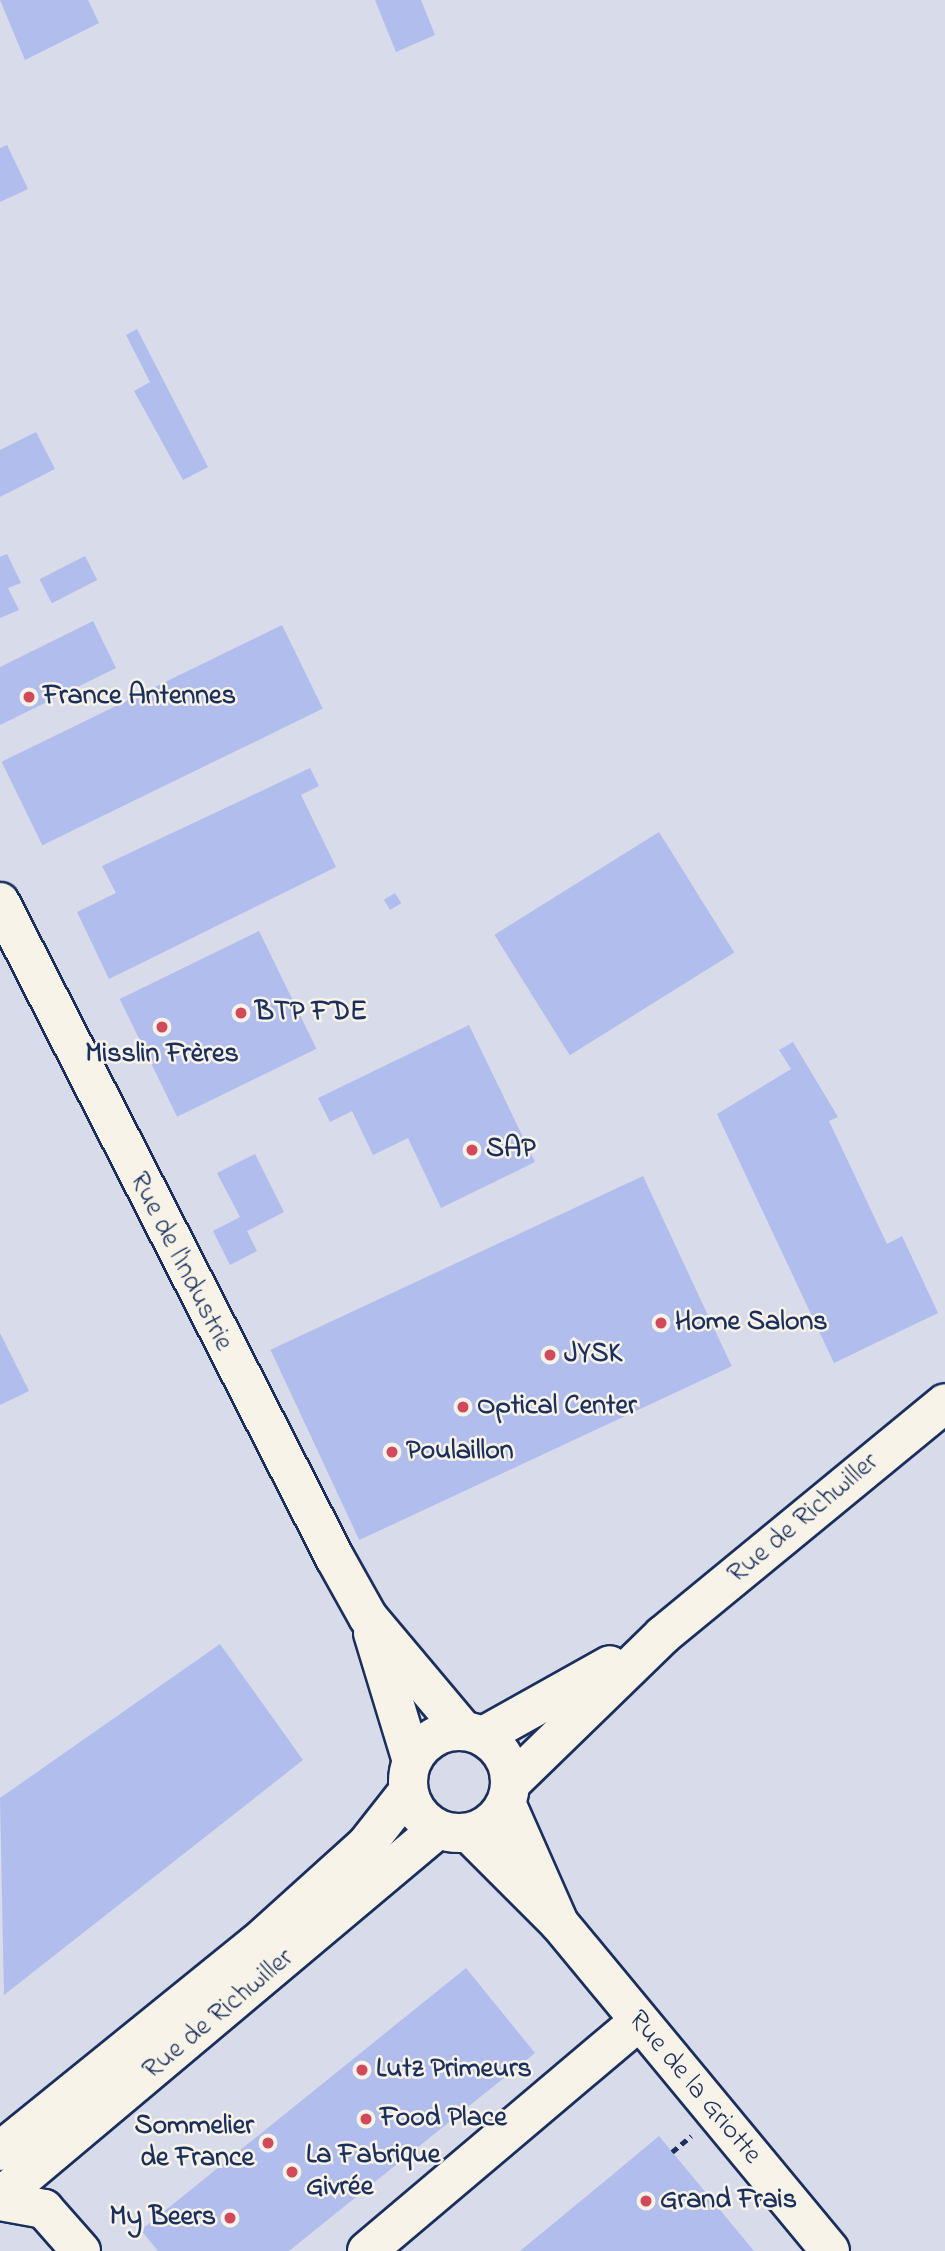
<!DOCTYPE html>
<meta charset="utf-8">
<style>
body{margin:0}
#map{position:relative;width:945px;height:2251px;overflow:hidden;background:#e9e8e9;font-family:"Indie Flower",sans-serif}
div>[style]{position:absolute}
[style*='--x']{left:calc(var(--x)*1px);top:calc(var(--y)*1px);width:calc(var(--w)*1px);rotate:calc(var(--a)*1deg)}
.built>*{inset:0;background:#d8dbea;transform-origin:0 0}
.building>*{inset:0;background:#b1bded;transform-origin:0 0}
.path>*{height:4.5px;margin-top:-2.25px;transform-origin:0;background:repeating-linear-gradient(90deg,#1b2f5e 0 7px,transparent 0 12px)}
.roads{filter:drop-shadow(2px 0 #1b2f5e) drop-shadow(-2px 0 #1b2f5e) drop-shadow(0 2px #1b2f5e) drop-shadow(0 -2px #1b2f5e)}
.street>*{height:38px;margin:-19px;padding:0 19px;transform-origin:19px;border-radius:19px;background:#f7f3e8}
.secondary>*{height:38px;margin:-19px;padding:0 19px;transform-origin:19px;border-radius:19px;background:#f7f3e8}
.secondary>.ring{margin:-19px;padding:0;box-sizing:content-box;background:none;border:38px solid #f7f3e8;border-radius:50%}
.dots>*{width:19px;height:19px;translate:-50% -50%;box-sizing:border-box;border:4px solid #f7f3e8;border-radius:50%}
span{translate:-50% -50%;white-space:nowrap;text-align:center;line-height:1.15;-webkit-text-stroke:5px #f7f3e8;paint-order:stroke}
.poi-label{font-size:28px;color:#1b2f5e;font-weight:700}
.left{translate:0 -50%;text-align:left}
.right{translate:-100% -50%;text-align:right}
.street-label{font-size:28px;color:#1b2f5e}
</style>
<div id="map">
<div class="built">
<div style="left:0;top:0;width:945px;height:2251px"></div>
</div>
<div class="building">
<div style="clip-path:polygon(0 0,88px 0,99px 23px,25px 60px)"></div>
<div style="clip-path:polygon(375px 0,421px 0,435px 35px,396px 52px)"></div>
<div style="clip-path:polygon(7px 145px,28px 189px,0 202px,0 148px)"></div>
<div style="clip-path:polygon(137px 329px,208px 467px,183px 480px,134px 391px,150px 382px,126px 335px)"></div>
<div style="clip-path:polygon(36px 432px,55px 469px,0 497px,0 450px)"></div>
<div style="clip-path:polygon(7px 554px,21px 583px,8px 588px,19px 610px,0 618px,0 557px)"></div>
<div style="left:85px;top:556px;width:27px;height:51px;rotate:63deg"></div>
<div style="clip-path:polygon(93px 621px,116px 668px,0 725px,0 667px)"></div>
<div style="left:282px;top:625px;width:93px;height:312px;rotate:64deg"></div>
<div style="clip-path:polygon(310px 768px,319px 786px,301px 795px,336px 867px,109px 979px,77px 912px,116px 893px,102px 866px)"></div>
<div style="left:659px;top:832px;width:142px;height:194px;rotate:58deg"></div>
<div style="left:395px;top:893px;width:12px;height:13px;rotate:59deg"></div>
<div style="left:259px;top:931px;width:131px;height:155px;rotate:64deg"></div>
<div style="clip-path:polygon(469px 1025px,535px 1162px,441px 1208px,408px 1138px,373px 1155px,352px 1111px,330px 1122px,318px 1098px)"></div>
<div style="clip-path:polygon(793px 1042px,838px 1117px,829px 1121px,887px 1244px,902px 1236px,938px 1313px,834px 1363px,717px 1114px,791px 1069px,779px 1050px)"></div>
<div style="clip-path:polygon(255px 1154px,284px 1212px,247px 1231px,257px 1251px,230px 1265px,213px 1231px,240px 1217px,217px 1173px)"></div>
<div style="left:643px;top:1176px;width:210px;height:411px;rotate:65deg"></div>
<div style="clip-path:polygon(0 1333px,29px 1391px,0 1405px)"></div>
<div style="clip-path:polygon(220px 1644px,303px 1760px,4px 1995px,0 1798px)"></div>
<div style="clip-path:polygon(466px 1968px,535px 2053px,289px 2251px,158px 2251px,141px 2230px)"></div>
<div style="clip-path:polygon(659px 2136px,754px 2251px,520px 2251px,611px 2176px)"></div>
</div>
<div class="path">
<div style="--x:672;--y:2152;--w:25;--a:-40"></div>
</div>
<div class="roads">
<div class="street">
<div style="--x:0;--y:902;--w:737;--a:62.95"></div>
<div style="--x:335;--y:1558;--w:68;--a:60.8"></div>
<div style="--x:368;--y:1617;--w:145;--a:50"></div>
<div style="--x:373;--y:1633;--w:131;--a:73.1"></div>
<div style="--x:469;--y:1833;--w:127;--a:45"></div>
<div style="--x:559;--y:1923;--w:131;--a:-113.8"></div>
<div style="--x:559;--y:1923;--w:425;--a:50.4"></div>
<div style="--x:0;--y:2201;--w:45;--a:10.3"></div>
<div style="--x:44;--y:2209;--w:56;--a:48.6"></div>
<div style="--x:367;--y:2251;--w:356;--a:-40.2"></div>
</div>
<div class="secondary">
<div class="ring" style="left:408px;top:1731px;width:64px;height:64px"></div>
<div style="--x:483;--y:1736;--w:145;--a:-29.2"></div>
<div style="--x:512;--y:1782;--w:211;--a:-44.2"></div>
<div style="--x:663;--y:1635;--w:365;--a:-39.4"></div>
<div style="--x:0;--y:2151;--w:329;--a:-39"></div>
<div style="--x:256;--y:1944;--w:148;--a:-42"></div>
<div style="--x:366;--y:1845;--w:65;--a:-51.9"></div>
<div style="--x:0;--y:2197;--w:571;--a:-40.02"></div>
</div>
</div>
<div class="dots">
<div style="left:29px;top:697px;background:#d1495b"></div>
<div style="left:241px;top:1013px;background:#d1495b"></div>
<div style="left:162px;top:1027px;background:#d1495b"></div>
<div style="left:472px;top:1150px;background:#d1495b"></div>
<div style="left:661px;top:1323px;background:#d1495b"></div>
<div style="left:550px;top:1355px;background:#d1495b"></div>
<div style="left:463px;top:1407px;background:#d1495b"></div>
<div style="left:392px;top:1452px;background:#d1495b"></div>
<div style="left:362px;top:2070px;background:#d1495b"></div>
<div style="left:366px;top:2119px;background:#d1495b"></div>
<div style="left:268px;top:2143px;background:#d1495b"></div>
<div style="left:292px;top:2172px;background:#d1495b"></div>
<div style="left:646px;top:2201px;background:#d1495b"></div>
<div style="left:230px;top:2218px;background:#d1495b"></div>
</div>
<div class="poi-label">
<span class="left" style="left:43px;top:697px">France Antennes</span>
<span class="left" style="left:255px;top:1013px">BTP FDE</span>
<span style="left:162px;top:1055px">Misslin Frères</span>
<span class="left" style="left:486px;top:1150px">SAP</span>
<span class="left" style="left:675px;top:1323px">Home Salons</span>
<span class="left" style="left:564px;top:1355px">JYSK</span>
<span class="left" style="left:477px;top:1407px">Optical Center</span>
<span class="left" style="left:406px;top:1452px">Poulaillon</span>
<span class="left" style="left:376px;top:2070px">Lutz Primeurs</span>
<span class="left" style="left:380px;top:2119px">Food Place</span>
<span class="right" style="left:254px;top:2143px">Sommelier<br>de France</span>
<span class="left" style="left:306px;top:2172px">La Fabrique<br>Givrée</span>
<span class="left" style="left:660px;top:2201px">Grand Frais</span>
<span class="right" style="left:216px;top:2218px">My Beers</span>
</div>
<div class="street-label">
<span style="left:180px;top:1262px;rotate:63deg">Rue de l'Industrie</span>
<span style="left:804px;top:1519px;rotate:-40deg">Rue de Richwiller</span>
<span style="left:219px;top:2015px;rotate:-40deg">Rue de Richwiller</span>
<span style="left:694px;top:2088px;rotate:50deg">Rue de la Griotte</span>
</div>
</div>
